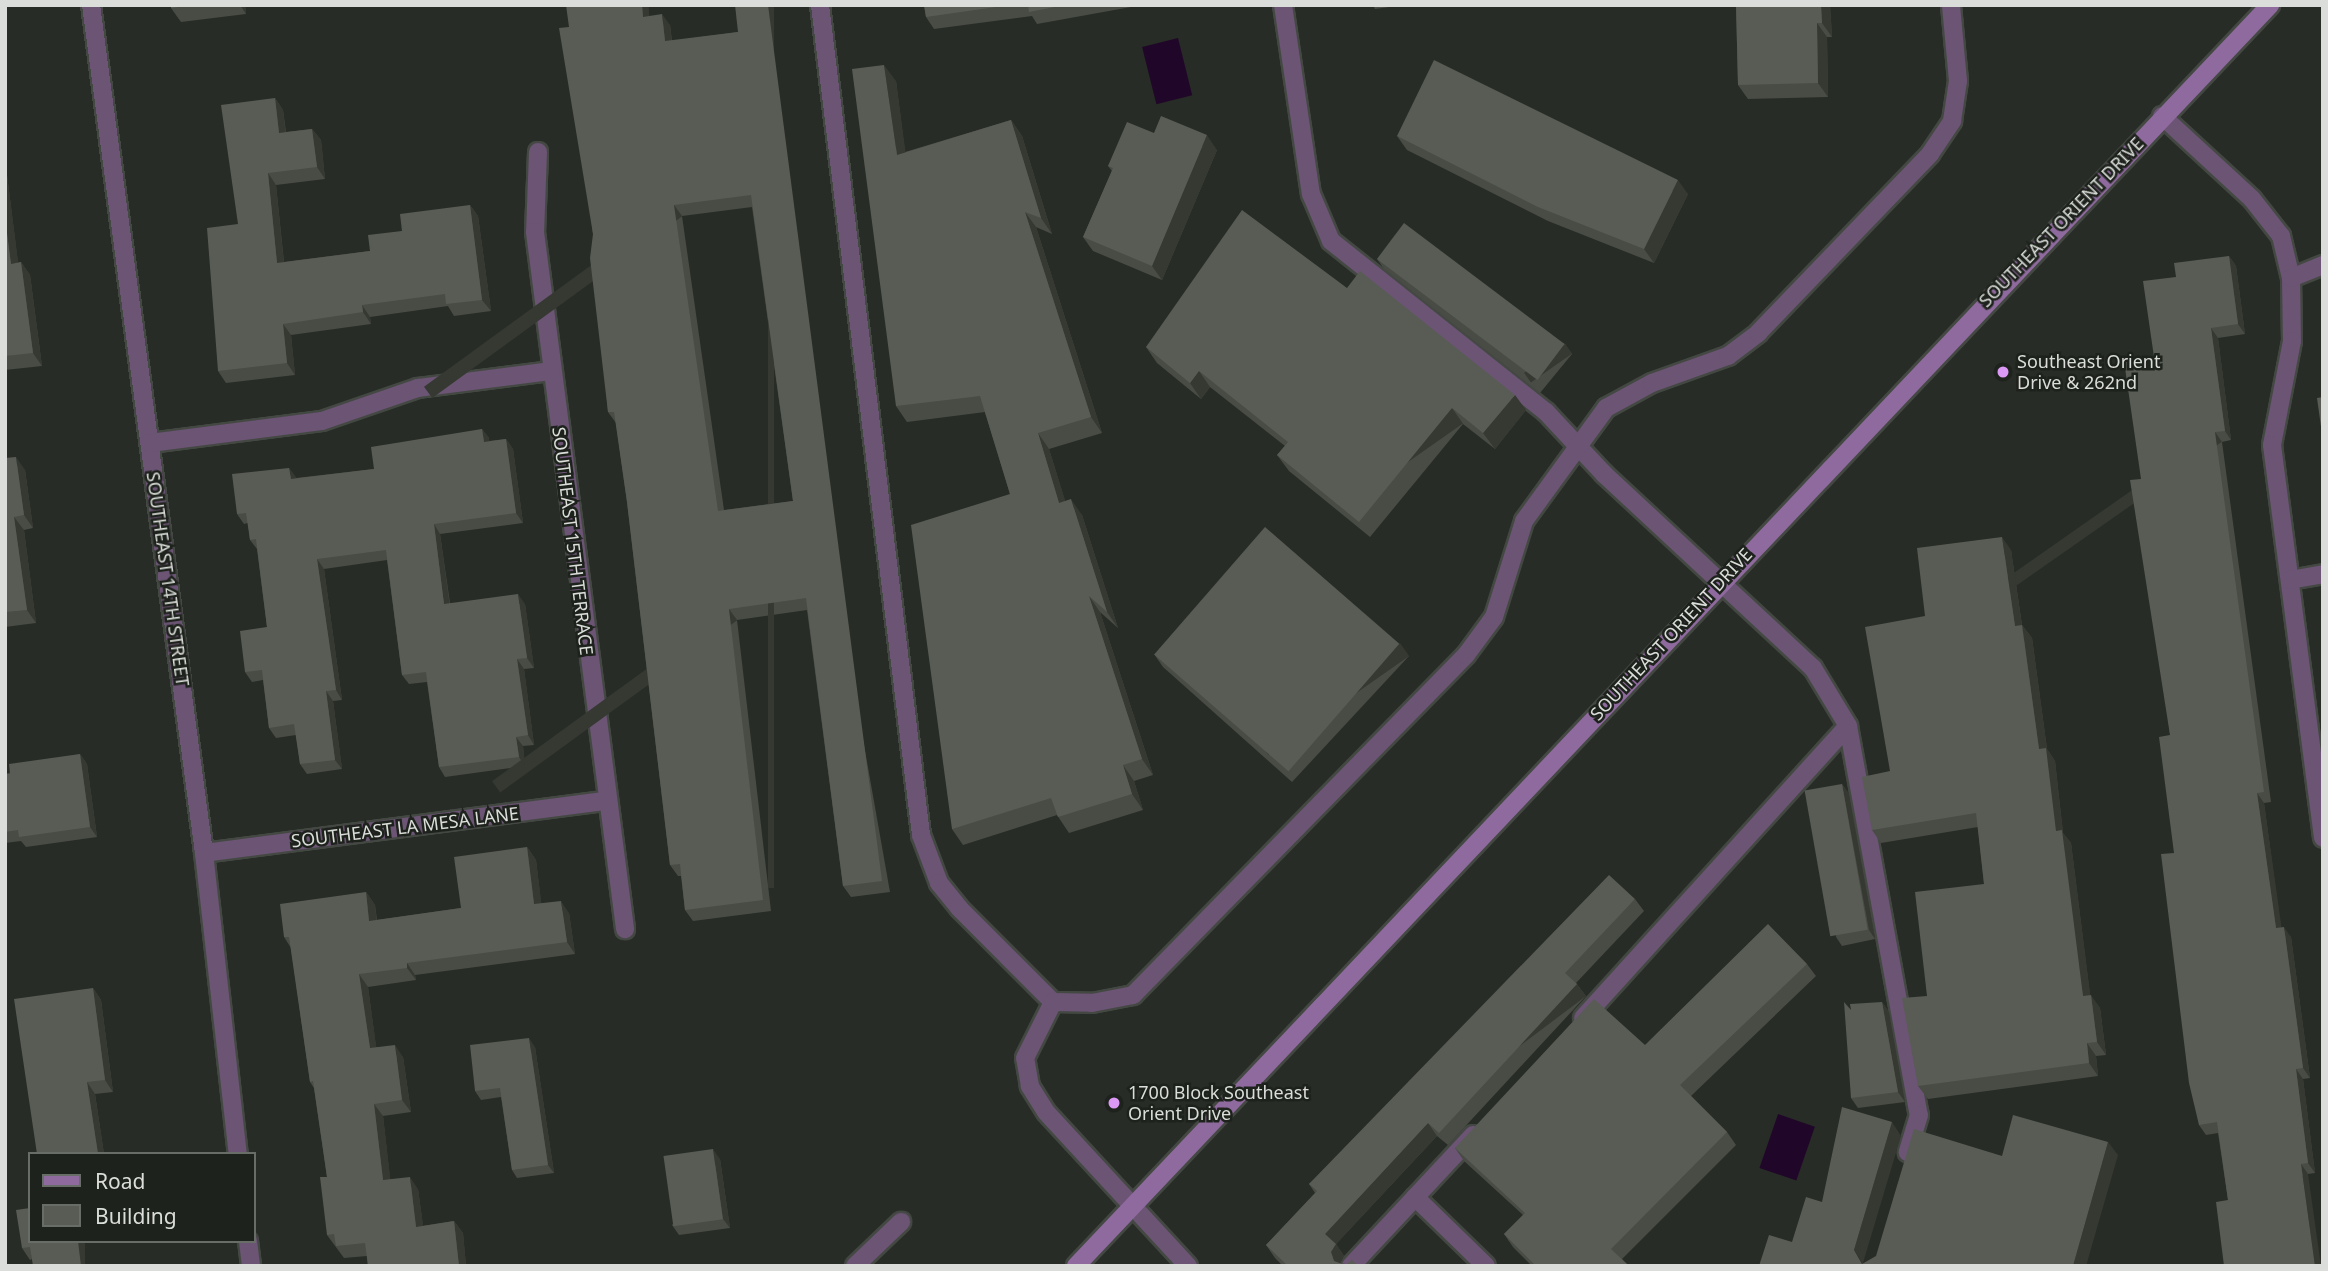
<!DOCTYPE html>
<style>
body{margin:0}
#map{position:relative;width:2328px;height:1271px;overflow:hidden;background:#282c26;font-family:"Noto Sans",sans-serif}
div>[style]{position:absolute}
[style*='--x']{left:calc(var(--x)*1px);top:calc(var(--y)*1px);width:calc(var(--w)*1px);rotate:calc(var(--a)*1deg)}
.water>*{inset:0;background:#200729;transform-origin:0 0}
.roads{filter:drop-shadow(2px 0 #444843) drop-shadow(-2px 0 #444843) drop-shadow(0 2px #444843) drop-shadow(0 -2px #444843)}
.lane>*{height:18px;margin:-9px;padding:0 9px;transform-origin:9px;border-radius:9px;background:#6b5474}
.street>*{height:18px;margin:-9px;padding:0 9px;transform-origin:9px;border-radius:9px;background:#6b5474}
.secondary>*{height:18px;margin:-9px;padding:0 9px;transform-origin:9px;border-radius:9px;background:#8f6a9e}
.wall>*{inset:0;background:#484c45}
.shaded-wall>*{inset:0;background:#353932;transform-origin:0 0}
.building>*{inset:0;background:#585c55;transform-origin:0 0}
.dots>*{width:19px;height:19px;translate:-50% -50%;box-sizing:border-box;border:4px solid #1e221c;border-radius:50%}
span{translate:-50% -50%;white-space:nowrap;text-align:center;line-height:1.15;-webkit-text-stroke:5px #1e221c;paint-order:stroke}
.street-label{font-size:18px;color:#daddd9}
.poi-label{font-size:18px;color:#daddd9}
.left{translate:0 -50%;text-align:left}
.frame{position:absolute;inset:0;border:7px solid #daddd9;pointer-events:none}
.legend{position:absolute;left:28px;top:1152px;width:228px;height:91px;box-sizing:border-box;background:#1e221c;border:2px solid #696d68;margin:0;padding:9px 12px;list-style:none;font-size:21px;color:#daddd9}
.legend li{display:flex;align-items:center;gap:14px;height:35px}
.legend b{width:35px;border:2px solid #696d68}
</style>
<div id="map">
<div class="water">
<div style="left:1178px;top:38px;width:59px;height:37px;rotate:76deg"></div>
<div style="left:1778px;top:1114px;width:39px;height:57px;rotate:19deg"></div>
</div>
<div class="roads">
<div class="lane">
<div style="--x:820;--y:5;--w:836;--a:83.06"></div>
<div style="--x:921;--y:835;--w:51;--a:69.4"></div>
<div style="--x:939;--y:883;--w:32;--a:51"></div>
<div style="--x:959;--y:908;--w:133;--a:45"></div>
<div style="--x:1283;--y:5;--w:191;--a:81.6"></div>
<div style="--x:1311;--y:194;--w:51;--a:66.9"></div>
<div style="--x:1331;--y:241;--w:275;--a:38.5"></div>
<div style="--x:1546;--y:412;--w:85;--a:46.9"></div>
<div style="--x:1604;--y:474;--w:285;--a:42.9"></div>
<div style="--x:1813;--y:668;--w:68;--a:58.9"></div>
<div style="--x:1848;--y:726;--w:395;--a:79.7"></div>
<div style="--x:1919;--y:1115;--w:39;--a:107"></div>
<div style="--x:2162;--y:116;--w:122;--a:42.7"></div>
<div style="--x:2252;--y:199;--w:47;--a:51.9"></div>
<div style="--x:2281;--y:236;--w:43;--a:76.6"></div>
<div style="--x:2291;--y:278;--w:63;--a:89.1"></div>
<div style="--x:2292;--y:341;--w:106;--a:100.9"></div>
<div style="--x:2272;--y:445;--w:396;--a:82.6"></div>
<div style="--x:2291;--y:278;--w:35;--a:-22"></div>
<div style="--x:2290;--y:580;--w:34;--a:-10"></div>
<div style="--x:1583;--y:1018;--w:394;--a:-47.8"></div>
<div style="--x:1415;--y:1197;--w:99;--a:44.2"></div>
<div style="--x:855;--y:1266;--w:64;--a:-43.7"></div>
<div style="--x:1188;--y:1266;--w:209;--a:-132.7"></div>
<div style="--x:1046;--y:1112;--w:31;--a:-122"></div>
<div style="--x:1030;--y:1086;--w:28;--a:-100"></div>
<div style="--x:1025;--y:1058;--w:63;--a:-63.4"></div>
<div style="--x:1053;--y:1002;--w:39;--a:1"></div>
<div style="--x:1092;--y:1003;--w:42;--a:-11"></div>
<div style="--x:1133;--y:995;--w:476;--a:-45.6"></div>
<div style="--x:1466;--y:655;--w:47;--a:-53.6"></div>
<div style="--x:1494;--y:617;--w:101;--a:-72.6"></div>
<div style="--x:1524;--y:521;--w:140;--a:-54"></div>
<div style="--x:1606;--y:408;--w:52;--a:-28.5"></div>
<div style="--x:1652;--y:383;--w:81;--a:-19.6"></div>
<div style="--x:1728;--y:356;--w:38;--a:-37"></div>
<div style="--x:1758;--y:333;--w:248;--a:-46.1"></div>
<div style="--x:1930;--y:154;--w:40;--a:-56"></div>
<div style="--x:1952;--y:121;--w:40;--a:-81.5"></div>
<div style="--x:1958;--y:81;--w:76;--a:-95.3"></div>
<div style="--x:1351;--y:1266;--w:179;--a:-47"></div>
</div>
<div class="street">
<div style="--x:91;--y:5;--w:855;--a:82.41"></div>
<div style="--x:204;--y:853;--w:303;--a:83.6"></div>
<div style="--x:538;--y:152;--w:80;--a:92.1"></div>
<div style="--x:535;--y:232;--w:703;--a:82.64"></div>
<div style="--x:150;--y:443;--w:173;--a:-7.3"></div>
<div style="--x:322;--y:421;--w:102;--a:-19"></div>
<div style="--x:418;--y:388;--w:134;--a:-7.3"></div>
<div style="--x:204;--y:853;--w:406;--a:-7.4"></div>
<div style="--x:248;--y:1241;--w:25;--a:83"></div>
</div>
<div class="secondary">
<div style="--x:1076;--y:1266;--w:1737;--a:-46.56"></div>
</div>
</div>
<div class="wall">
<div style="clip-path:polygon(171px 5px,245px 5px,246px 14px,181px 22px,171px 8px)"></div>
<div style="clip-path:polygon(evenodd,648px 5px,649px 16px,670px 25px,672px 41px,738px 32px,890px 892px,851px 897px,843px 886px,807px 610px,737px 620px,771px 911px,693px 921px,685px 910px,681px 876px,678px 876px,670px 865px,627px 502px,616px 423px,608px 412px,593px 234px,569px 27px,648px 5px,752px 207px,793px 501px,724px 510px,682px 216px,752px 207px)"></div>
<div style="clip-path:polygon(924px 5px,1142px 5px,1037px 24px,1032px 16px,934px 29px,926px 17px)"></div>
<div style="clip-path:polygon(1373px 5px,1404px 5px,1375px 9px)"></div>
<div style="clip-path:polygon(1736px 5px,1830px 5px,1832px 37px,1827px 37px,1828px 97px,1748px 99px,1738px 85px)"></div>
<div style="clip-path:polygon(896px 81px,905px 152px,1011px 120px,1022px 136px,1052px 234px,1036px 227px,1102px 433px,1049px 449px,1065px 501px,1082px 515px,1118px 628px,1100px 612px,1153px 775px,1134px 781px,1143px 810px,1069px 833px,1057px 815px,963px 845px,952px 829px,1010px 494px,985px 412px,907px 422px,896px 406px)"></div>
<div style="clip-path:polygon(275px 98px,283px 110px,286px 132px,312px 129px,321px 140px,325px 179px,276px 185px,284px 262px,370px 251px,402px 231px,470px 205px,478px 216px,491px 311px,454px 316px,448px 306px,370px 317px,371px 324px,291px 335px,295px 375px,226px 383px,218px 371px,238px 224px)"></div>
<div style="clip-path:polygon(1154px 133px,1217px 150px,1162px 280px,1093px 251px,1083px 237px,1112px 171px,1108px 166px)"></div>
<div style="clip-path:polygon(1397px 136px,1688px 194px,1654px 263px,1548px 221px,1407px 150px)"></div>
<div style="clip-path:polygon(5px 159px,18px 263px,21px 262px,30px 275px,42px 366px,5px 370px)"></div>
<div style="clip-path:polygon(2229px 256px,2236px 266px,2245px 334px,2218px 338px,2231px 440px,2222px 442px,2271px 802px,2264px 803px,2281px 928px,2291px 937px,2310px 1078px,2303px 1079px,2315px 1173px,2308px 1174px,2228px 1200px,2218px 1133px,2206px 1135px,2199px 1125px,2174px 853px,2170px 735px,2141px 479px,2154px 357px,2176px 277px)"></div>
<div style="clip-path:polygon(1377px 259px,1565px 344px,1572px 354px,1540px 393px,1384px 269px)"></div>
<div style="clip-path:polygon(1347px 288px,1526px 410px,1495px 449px,1463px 424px,1370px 537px,1289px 471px,1277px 455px,1285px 446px,1210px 387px,1201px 399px,1157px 363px,1146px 347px)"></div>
<div style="clip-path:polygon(482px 429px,489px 438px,489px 441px,506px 439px,513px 449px,523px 523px,440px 534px,450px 603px,525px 604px,534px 668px,524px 669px,534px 745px,523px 746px,525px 766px,445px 777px,439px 767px,427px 682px,409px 684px,402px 675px,387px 560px,324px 569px,342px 700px,333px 701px,342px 769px,307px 774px,300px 764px,296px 735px,276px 738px,269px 728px,263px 680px,252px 682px,245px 672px,267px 627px,257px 549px,250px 540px,248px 523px,244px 524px,237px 514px,289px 468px,296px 478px,374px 469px)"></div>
<div style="clip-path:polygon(5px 458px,25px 470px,33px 528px,24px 530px,36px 623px,5px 627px)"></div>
<div style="clip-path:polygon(2011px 550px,2022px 625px,2032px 638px,2047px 749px,2055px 761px,2063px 833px,2071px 843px,2090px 995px,2100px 1008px,2106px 1055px,2096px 1056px,2098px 1076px,1928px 1099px,1918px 1086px,1927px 996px,1984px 884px,1978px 827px,1881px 843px,1872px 830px,1890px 771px,1925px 616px)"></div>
<div style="clip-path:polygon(1154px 654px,1409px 656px,1292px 782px,1163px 667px)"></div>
<div style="clip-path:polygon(80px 754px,87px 764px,97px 837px,26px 847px,21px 841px,5px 843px,5px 774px)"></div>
<div style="clip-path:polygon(1842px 784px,1849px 794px,1875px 939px,1842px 946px,1836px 937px)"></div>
<div style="clip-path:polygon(527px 847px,536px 860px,541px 903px,569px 913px,575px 954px,415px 975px,416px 980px,368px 987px,376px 1047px,403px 1057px,411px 1112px,383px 1116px,390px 1179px,418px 1189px,423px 1226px,454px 1221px,463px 1233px,466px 1266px,368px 1266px,367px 1256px,344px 1258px,327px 1235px,327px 1177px,314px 1088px,310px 1082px,291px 948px,284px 937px,366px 892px,375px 905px,377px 920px,461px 908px)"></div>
<div style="clip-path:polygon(1635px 899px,1644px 911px,1576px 983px,1586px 996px,1448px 1145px,1437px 1136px,1336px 1244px,1344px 1256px,1340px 1263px,1358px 1266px,1283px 1266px,1275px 1258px,1266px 1245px,1315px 1193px,1309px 1184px)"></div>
<div style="clip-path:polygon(1807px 964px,1816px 976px,1691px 1096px,1727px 1132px,1736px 1145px,1622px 1259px,1629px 1266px,1532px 1266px,1513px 1247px,1504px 1234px,1523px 1215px,1464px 1161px,1455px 1148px,1645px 1045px)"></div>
<div style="clip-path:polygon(93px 988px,101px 1000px,113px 1092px,95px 1094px,104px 1154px,37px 1154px)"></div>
<div style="clip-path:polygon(1882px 1002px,1889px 1012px,1905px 1102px,1858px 1108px,1851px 1098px)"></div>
<div style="clip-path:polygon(535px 1047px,554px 1173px,517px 1178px,512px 1170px,501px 1097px,481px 1100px,475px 1091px)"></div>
<div style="clip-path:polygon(720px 1159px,730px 1228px,679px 1235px,672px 1225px)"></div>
<div style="clip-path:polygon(30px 1208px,32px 1259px,30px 1260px,22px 1248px)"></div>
</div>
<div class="shaded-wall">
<div style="clip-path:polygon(240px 5px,245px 5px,246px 14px)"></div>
<div style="clip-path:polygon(642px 5px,648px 5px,651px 28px,643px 17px)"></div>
<div style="left:768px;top:5px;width:6px;height:883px"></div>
<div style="clip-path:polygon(1821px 5px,1830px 5px,1832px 37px,1822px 23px)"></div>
<div style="clip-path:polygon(662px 14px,670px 25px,673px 52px,665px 41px)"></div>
<div style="clip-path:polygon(1817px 23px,1827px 37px,1828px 97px,1818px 83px)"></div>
<div style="clip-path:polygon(884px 65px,896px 81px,908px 171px,897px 155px)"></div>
<div style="clip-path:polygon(275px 98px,283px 110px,287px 145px,279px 133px)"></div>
<div style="clip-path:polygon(1011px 120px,1022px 136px,1052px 234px,1041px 218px)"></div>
<div style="clip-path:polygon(312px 129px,321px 140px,325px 179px,317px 167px)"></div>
<div style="clip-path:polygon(1207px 135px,1217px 150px,1162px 280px,1152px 266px)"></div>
<div style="clip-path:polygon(5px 159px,20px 277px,11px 264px,5px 218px)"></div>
<div style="clip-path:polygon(268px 173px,276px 185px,285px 274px,277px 263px)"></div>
<div style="clip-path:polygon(1678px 180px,1688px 194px,1654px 263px,1644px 249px)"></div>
<div style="clip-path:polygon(470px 205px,478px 216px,491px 311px,482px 300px)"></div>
<div style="left:674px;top:205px;width:14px;height:309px;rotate:54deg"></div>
<div style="clip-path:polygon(1025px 212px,1036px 227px,1102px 433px,1091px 417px)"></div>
<div style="clip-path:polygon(2229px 256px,2236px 266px,2245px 334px,2238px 324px)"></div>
<div style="clip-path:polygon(21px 262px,30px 275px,42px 366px,33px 353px)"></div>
<div style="clip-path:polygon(362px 305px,370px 317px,371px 324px,363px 312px)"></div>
<div style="clip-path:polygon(283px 324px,291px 335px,295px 375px,287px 363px)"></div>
<div style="clip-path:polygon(2211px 328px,2218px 338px,2231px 440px,2225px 431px)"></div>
<div style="left:1565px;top:344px;width:12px;height:50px;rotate:55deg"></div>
<div style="clip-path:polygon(1199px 371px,1210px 387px,1201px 399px,1190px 383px)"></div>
<div style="clip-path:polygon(1515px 395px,1526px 410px,1495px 449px,1483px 433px)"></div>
<div style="left:1452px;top:408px;width:19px;height:147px;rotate:55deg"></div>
<div style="clip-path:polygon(482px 429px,489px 438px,490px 452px,484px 442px)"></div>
<div style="left:2215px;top:432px;width:12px;height:363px;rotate:55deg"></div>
<div style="clip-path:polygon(1038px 433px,1049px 449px,1071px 519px,1059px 503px)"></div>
<div style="clip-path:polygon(506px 439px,513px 449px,523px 523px,516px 513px)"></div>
<div style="clip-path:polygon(16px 457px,25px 470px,33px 528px,24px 515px)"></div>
<div style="clip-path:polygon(289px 468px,296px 477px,298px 489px,291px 479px)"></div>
<div style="clip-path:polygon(1071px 499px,1082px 515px,1118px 628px,1107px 612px)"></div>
<div style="clip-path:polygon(14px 517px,24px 530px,36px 623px,27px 610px)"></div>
<div style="clip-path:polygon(434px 524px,440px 534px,451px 614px,444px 604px)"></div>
<div style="clip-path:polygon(2002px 537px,2011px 550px,2024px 639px,2015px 626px)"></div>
<div style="clip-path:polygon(317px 559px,324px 569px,342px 700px,336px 690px)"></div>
<div style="clip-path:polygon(518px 594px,525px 604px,534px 668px,527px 658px)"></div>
<div style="clip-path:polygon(1089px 596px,1100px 612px,1153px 775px,1142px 759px)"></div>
<div style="left:729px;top:609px;width:14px;height:293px;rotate:54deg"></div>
<div style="clip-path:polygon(2022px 625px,2032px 638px,2047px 749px,2055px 761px,2063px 833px,2071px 843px,2092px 1009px,2083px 996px,2039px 749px)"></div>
<div style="left:1400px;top:643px;width:16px;height:172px;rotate:55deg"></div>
<div style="clip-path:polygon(517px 659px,524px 669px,534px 745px,528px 735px)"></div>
<div style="clip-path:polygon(326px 691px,333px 701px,342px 769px,335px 760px)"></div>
<div style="clip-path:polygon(516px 737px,523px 746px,525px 766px,519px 757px)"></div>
<div style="clip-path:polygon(80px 754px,87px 764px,97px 837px,90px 827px)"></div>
<div style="clip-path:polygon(1123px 765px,1134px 781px,1143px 810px,1132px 794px)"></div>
<div style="clip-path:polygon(1842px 784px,1849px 794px,1875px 939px,1869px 930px)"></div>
<div style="clip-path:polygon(2257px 793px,2264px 803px,2283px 938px,2276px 928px)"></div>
<div style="clip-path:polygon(527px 847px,536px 860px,543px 916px,534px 904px)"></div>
<div style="clip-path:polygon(366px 892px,375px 905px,378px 933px,369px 921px)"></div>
<div style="clip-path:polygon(561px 901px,569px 913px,575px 954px,567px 942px)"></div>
<div style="clip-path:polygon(2284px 927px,2291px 937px,2310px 1078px,2303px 1068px)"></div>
<div style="clip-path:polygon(407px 963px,415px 975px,416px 980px,407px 968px)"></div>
<div style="clip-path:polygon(359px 974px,368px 987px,378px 1060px,370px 1048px)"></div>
<div style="left:1577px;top:984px;width:15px;height:203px;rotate:53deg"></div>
<div style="clip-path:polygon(93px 988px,101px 1000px,113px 1092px,105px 1080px)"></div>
<div style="clip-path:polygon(2091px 995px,2100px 1008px,2106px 1055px,2097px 1042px)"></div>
<div style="clip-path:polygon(1882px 1002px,1889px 1012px,1905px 1102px,1898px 1092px)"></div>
<div style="clip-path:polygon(529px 1038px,535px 1047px,554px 1173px,548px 1165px)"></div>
<div style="clip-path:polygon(2087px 1043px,2096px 1056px,2098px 1076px,2089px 1063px)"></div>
<div style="clip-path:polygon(395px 1045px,403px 1057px,411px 1112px,402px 1100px)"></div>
<div style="clip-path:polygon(2296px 1069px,2303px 1079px,2315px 1173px,2308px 1163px)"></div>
<div style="clip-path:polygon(87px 1082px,95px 1094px,104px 1154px,98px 1154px)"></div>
<div style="clip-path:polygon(374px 1104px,383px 1116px,392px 1193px,383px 1180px)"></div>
<div style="clip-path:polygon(1892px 1122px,1901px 1136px,1863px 1263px,1864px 1266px,1854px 1250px)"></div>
<div style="clip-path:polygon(1428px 1123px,1437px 1136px,1336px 1244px,1344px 1256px,1340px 1264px,1334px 1261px,1325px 1234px)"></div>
<div style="clip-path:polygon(2108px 1142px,2118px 1155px,2086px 1266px,2073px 1266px)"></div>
<div style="clip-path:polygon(713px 1149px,720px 1159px,730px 1228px,723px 1219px)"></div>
<div style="clip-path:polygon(2301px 1164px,2308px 1174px,2321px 1266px,2315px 1266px)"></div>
<div style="clip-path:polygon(410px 1177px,418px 1189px,425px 1239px,416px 1227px)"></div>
<div style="clip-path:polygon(454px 1221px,463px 1233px,466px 1266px,459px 1266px)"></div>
<div style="left:78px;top:1241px;width:7px;height:25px"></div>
</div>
<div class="building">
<div style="clip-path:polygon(171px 5px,194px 5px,171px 8px)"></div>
<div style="clip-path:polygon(evenodd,566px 5px,642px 5px,643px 17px,662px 14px,665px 41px,738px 32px,735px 5px,768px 5px,882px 881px,843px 886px,806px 598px,729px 609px,763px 900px,685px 910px,680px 864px,670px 865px,627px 502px,614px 412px,608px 412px,590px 258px,593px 234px,559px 28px,569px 27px,566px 5px,751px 195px,793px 501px,718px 511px,674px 205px,751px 195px)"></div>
<div style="clip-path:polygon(924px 5px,1010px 5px,926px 17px)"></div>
<div style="clip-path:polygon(1028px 5px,1065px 5px,1029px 12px)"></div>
<div style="clip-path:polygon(1736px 5px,1821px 5px,1822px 23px,1817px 23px,1818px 83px,1738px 85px)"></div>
<div style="clip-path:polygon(1434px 60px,1678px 180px,1644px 249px,1538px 207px,1397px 136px)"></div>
<div style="clip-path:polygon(884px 65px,897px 155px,1011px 120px,1041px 218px,1025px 212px,1091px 417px,1038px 433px,1059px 503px,1071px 499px,1107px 612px,1089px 596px,1142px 759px,1123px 765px,1132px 794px,1058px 817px,1051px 798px,952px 829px,911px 525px,1010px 494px,980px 396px,896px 406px,852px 69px)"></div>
<div style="clip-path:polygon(275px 98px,279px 133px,312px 129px,317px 167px,268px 173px,277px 263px,370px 251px,368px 235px,402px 231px,400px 214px,470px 205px,482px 300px,446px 304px,445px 294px,362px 305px,363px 312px,283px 324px,287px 363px,218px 371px,207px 228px,238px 224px,221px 105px)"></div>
<div style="clip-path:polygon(1161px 116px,1207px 135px,1152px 266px,1083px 237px,1113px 168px,1108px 166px,1127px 122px,1154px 133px)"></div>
<div style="clip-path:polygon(1242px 210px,1347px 288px,1360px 271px,1515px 395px,1483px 433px,1452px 408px,1359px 522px,1277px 455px,1288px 442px,1199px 371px,1190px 383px,1146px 347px)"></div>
<div style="clip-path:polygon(5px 218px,11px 264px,21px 262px,33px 353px,5px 356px)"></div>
<div style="left:1404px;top:223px;width:201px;height:45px;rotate:37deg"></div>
<div style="clip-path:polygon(2229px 256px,2238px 324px,2211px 328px,2225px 431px,2215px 432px,2264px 792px,2257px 793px,2276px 928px,2284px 927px,2303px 1068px,2296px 1069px,2308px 1163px,2301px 1164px,2315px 1266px,2224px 1266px,2216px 1202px,2228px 1200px,2217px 1122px,2199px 1125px,2189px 1083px,2161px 854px,2174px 853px,2159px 737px,2170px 735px,2130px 480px,2141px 479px,2124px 361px,2154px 357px,2143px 281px,2176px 277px,2174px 263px)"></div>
<div style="clip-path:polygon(2323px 397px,2323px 441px,2317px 398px)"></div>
<div style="clip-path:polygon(482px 429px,484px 442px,506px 439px,516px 513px,434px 524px,444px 604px,518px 594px,527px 658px,517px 659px,528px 735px,516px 737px,519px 757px,439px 767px,426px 672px,402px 675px,386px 550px,317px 559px,336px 690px,326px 691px,335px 760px,300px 764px,294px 724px,269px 728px,262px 670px,245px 672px,240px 631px,267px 627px,256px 539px,250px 540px,246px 513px,237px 514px,232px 474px,289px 468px,291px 479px,374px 469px,371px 447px)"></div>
<div style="clip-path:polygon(16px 457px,24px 515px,14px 517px,27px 610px,5px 612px,5px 458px)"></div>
<div style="left:1265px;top:527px;width:178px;height:169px;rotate:41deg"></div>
<div style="clip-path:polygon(2002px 537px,2015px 626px,2022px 625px,2039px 749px,2046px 748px,2056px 831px,2062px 830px,2083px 996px,2091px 995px,2097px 1042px,2087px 1043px,2089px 1063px,1918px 1086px,1902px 998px,1927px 996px,1915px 892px,1984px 884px,1976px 813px,1872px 830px,1862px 777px,1890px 771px,1865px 627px,1925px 616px,1917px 548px)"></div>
<div style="clip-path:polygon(80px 754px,90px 827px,19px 837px,18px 830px,5px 832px,5px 774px,10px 774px,9px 764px)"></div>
<div style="left:1842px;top:784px;width:148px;height:38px;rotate:80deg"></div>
<div style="clip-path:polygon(527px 847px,534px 904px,561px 901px,567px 942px,407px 963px,407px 968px,359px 974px,370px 1048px,395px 1045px,402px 1100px,374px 1104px,383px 1180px,410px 1177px,416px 1227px,454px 1221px,459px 1266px,368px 1266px,365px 1243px,336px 1246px,334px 1234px,327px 1235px,320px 1177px,327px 1177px,313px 1081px,310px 1082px,289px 937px,284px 937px,280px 904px,366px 892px,369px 921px,461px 908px,454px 857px)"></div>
<div style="clip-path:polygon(1609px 875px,1635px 899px,1565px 973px,1577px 984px,1439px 1133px,1428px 1123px,1325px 1234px,1336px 1244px,1331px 1252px,1334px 1261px,1345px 1265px,1352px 1260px,1358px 1266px,1288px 1266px,1266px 1245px,1317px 1191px,1309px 1184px)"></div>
<div style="clip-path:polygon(1768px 924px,1807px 964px,1680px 1085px,1727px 1132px,1611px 1249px,1629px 1266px,1536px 1266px,1504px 1234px,1525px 1213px,1455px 1148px,1594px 999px,1645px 1045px)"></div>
<div style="clip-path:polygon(93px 988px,105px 1080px,87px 1082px,98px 1154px,37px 1154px,14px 999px)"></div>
<div style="clip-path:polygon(1844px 1002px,1851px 1010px,1850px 1004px,1882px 1002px,1898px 1092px,1851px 1098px)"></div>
<div style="clip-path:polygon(529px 1038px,548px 1165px,512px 1170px,500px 1088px,475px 1091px,470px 1045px)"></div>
<div style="clip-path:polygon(1842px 1107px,1892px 1122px,1854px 1250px,1862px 1264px,1876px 1256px,1914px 1129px,2002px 1156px,2013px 1115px,2108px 1142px,2073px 1266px,1759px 1266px,1769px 1235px,1792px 1242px,1806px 1197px,1822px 1202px)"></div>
<div style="left:713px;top:1149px;width:71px;height:50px;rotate:82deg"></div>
<div style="clip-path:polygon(30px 1208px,30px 1241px,78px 1241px,81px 1266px,33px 1266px,30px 1247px,22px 1248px,16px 1210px)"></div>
</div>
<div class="dots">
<div style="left:2003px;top:372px;background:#db99f5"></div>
<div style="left:1114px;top:1103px;background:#db99f5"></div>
</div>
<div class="street-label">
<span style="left:2061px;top:222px;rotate:-46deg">SOUTHEAST ORIENT DRIVE</span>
<span style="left:573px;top:541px;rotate:83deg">SOUTHEAST 15TH TERRACE</span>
<span style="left:168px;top:579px;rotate:82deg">SOUTHEAST 14TH STREET</span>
<span style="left:1671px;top:634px;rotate:-47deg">SOUTHEAST ORIENT DRIVE</span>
<span style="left:405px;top:827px;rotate:-7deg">SOUTHEAST LA MESA LANE</span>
</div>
<div class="poi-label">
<span class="left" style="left:2017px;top:372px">Southeast Orient<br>Drive &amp; 262nd</span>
<span class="left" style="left:1128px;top:1103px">1700 Block Southeast<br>Orient Drive</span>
</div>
<div class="frame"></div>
<ul class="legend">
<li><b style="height:9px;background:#8f6a9e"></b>Road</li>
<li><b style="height:19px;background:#585c55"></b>Building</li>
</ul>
</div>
